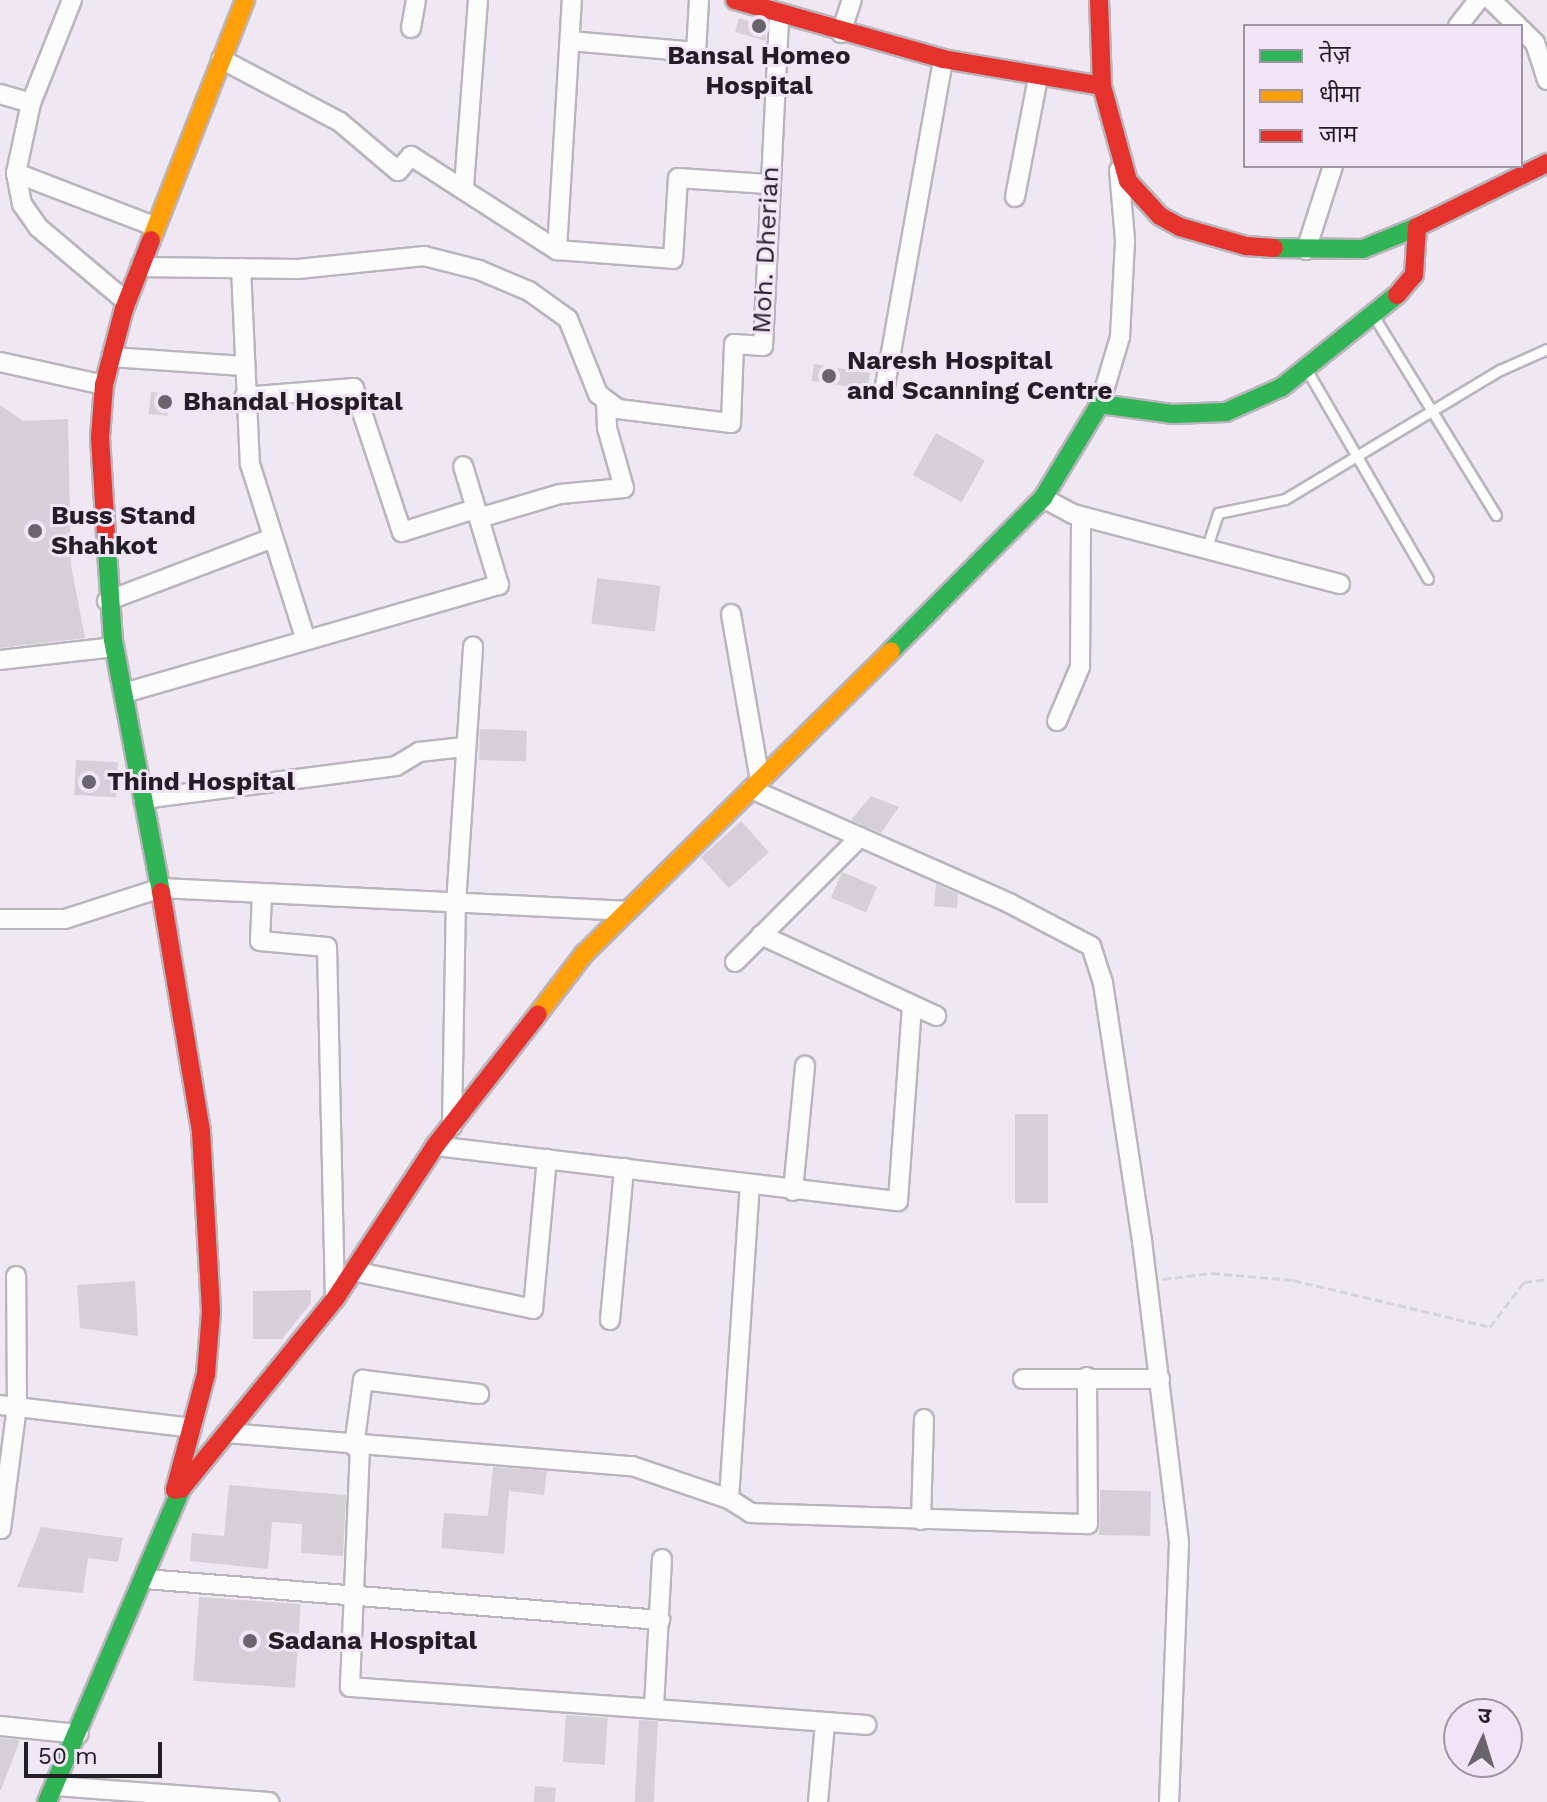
<!DOCTYPE html>
<meta charset="utf-8">
<style>
body{margin:0}
#map{position:relative;width:1547px;height:1802px;overflow:hidden;background:#efe8f2;font-family:"Work Sans","Noto Sans Devanagari",sans-serif}
div>[style]{position:absolute}
[style*='--x']{left:calc(var(--x)*1px);top:calc(var(--y)*1px);width:calc(var(--w)*1px);rotate:calc(var(--a)*1deg)}
.building>*{inset:0;background:#d7cfd8;transform-origin:0 0}
.path>*{height:3px;margin-top:-1.5px;transform-origin:0;background:repeating-linear-gradient(90deg,#d6d4d7 0 8px,transparent 0 12px)}
.roads{filter:drop-shadow(2px 0 #bab4bc) drop-shadow(-2px 0 #bab4bc) drop-shadow(0 2px #bab4bc) drop-shadow(0 -2px #bab4bc)}
.lane>*{height:9px;margin:-4.5px;padding:0 4.5px;transform-origin:4.5px;border-radius:4.5px;background:#fdfcfd}
.street>*{height:18px;margin:-9px;padding:0 9px;transform-origin:9px;border-radius:9px;background:#fdfcfd}
.fast>*{height:18px;margin:-9px;padding:0 9px;transform-origin:9px;border-radius:9px;background:#30b455}
.slow>*{height:18px;margin:-9px;padding:0 9px;transform-origin:9px;border-radius:9px;background:#ff9f0a}
.jam>*{height:18px;margin:-9px;padding:0 9px;transform-origin:9px;border-radius:9px;background:#e5322d}
.dots>*{width:22px;height:22px;translate:-50% -50%;box-sizing:border-box;border:4px solid #f1e4f6;border-radius:50%}
span{translate:-50% -50%;white-space:nowrap;text-align:center;line-height:1.15;-webkit-text-stroke:6px #f1e4f6;paint-order:stroke}
.poi-label{font-size:26px;color:#221e24;font-weight:700}
.left{translate:0 -50%;text-align:left}
.street-label{font-size:26px;color:#221e24}
.legend{position:absolute;left:1243px;top:24px;width:280px;height:144px;box-sizing:border-box;background:#f1e4f6;border:2px solid #9e95a2;margin:0;padding:10px 14px;list-style:none;font-size:24px;color:#221e24}
.legend li{display:flex;align-items:center;gap:16px;height:40px}
.legend b{width:40px;border:2px solid #9e95a2}
.north{position:absolute;left:1443px;top:1698px;width:80px;height:80px;box-sizing:border-box;background:#f1e4f6;border:2px solid #9e95a2;border-radius:50%;rotate:4deg;font-size:22px;font-weight:700;line-height:32px;text-align:center;color:#221e24}
.north::after{content:'';display:block;margin:auto;width:28px;height:36px;background:#6a656c;clip-path:polygon(50% 0,100% 100%,50% 72%,0 100%)}
.scale{position:absolute;left:24px;top:1742px;width:138px;height:36px;box-sizing:border-box;border:4px solid #221e24;border-top:0;padding-left:10px;font-size:24px;line-height:28px;white-space:nowrap;color:#221e24;-webkit-text-stroke:6px #f1e4f6;paint-order:stroke}
</style>
<div id="map">
<div class="building">
<div style="clip-path:polygon(739px 18px,766px 26px,766px 41px,735px 32px)"></div>
<div style="left:814px;top:364px;width:57px;height:17px;rotate:9deg"></div>
<div style="left:151px;top:392px;width:19px;height:22px;rotate:6deg"></div>
<div style="clip-path:polygon(0 405px,23px 421px,68px 419px,71px 565px,85px 638px,0 648px)"></div>
<div style="left:936px;top:433px;width:56px;height:48px;rotate:29deg"></div>
<div style="left:597px;top:578px;width:64px;height:46px;rotate:7deg"></div>
<div style="left:480px;top:729px;width:47px;height:31px;rotate:2deg"></div>
<div style="left:76px;top:760px;width:42px;height:35px;rotate:3deg"></div>
<div style="clip-path:polygon(871px 796px,899px 807px,881px 833px,851px 820px)"></div>
<div style="left:741px;top:821px;width:42px;height:54px;rotate:48deg"></div>
<div style="left:842px;top:872px;width:38px;height:28px;rotate:23deg"></div>
<div style="clip-path:polygon(936px 884px,958px 894px,957px 908px,934px 906px)"></div>
<div style="left:1015px;top:1114px;width:33px;height:89px"></div>
<div style="clip-path:polygon(135px 1281px,138px 1336px,80px 1328px,77px 1285px)"></div>
<div style="clip-path:polygon(311px 1290px,311px 1303px,282px 1339px,253px 1339px,253px 1291px)"></div>
<div style="clip-path:polygon(493px 1467px,547px 1471px,544px 1495px,509px 1491px,504px 1554px,441px 1548px,444px 1513px,488px 1516px)"></div>
<div style="clip-path:polygon(229px 1485px,346px 1495px,343px 1556px,301px 1553px,302px 1524px,272px 1522px,268px 1569px,190px 1561px,192px 1533px,224px 1536px)"></div>
<div style="left:1100px;top:1490px;width:51px;height:45px;rotate:1deg"></div>
<div style="clip-path:polygon(41px 1527px,123px 1538px,118px 1562px,88px 1558px,83px 1593px,17px 1587px)"></div>
<div style="left:199px;top:1597px;width:102px;height:84px;rotate:4deg"></div>
<div style="left:566px;top:1715px;width:42px;height:47px;rotate:4deg"></div>
<div style="left:639px;top:1720px;width:19px;height:82px;rotate:3deg"></div>
<div style="clip-path:polygon(0 1738px,20px 1740px,1px 1790px,0 1790px)"></div>
<div style="left:535px;top:1786px;width:21px;height:16px;rotate:5deg"></div>
</div>
<div class="path">
<div style="--x:1163;--y:1279;--w:49;--a:-7"></div>
<div style="--x:1212;--y:1273;--w:81;--a:4.9"></div>
<div style="--x:1293;--y:1280;--w:203;--a:13.4"></div>
<div style="--x:1490;--y:1327;--w:56;--a:-52.9"></div>
<div style="--x:1524;--y:1282;--w:23;--a:-7"></div>
</div>
<div class="roads">
<div class="lane">
<div style="--x:1376;--y:320;--w:229;--a:58.4"></div>
<div style="--x:1308;--y:372;--w:239;--a:59.9"></div>
<div style="--x:1207;--y:547;--w:36;--a:-72"></div>
<div style="--x:1218;--y:513;--w:68;--a:-11.8"></div>
<div style="--x:1285;--y:499;--w:251;--a:-31"></div>
<div style="--x:1500;--y:370;--w:51;--a:-24.1"></div>
</div>
<div class="street">
<div style="--x:72;--y:0;--w:111;--a:111.7"></div>
<div style="--x:31;--y:103;--w:72;--a:102.1"></div>
<div style="--x:16;--y:173;--w:32;--a:79"></div>
<div style="--x:22;--y:204;--w:29;--a:55"></div>
<div style="--x:39;--y:228;--w:115;--a:40.1"></div>
<div style="--x:1491;--y:0;--w:37;--a:44"></div>
<div style="--x:1458;--y:26;--w:33;--a:-52"></div>
<div style="--x:411;--y:28;--w:28;--a:-80"></div>
<div style="--x:1521;--y:29;--w:20;--a:45"></div>
<div style="--x:1535;--y:43;--w:39;--a:72"></div>
<div style="--x:841;--y:33;--w:35;--a:-72"></div>
<div style="--x:570;--y:41;--w:126;--a:5"></div>
<div style="--x:696;--y:52;--w:52;--a:-86.7"></div>
<div style="--x:221;--y:59;--w:135;--a:27.9"></div>
<div style="--x:340;--y:122;--w:76;--a:40.2"></div>
<div style="--x:398;--y:171;--w:20;--a:-49"></div>
<div style="--x:411;--y:156;--w:174;--a:32.8"></div>
<div style="--x:557;--y:250;--w:116;--a:4.4"></div>
<div style="--x:673;--y:259;--w:81;--a:-86.5"></div>
<div style="--x:678;--y:178;--w:90;--a:3.8"></div>
<div style="--x:0;--y:94;--w:32;--a:16"></div>
<div style="--x:16;--y:173;--w:148;--a:21"></div>
<div style="--x:464;--y:186;--w:187;--a:-85.7"></div>
<div style="--x:1015;--y:197;--w:121;--a:-79.1"></div>
<div style="--x:557;--y:250;--w:250;--a:-86.6"></div>
<div style="--x:1306;--y:250;--w:88;--a:-72.2"></div>
<div style="--x:140;--y:267;--w:158;--a:0.7"></div>
<div style="--x:298;--y:269;--w:127;--a:-5.9"></div>
<div style="--x:424;--y:256;--w:57;--a:14.3"></div>
<div style="--x:479;--y:270;--w:54;--a:22.8"></div>
<div style="--x:529;--y:291;--w:48;--a:35.7"></div>
<div style="--x:568;--y:319;--w:81;--a:68.2"></div>
<div style="--x:598;--y:394;--w:25;--a:37"></div>
<div style="--x:618;--y:409;--w:114;--a:7.1"></div>
<div style="--x:731;--y:423;--w:79;--a:-87.8"></div>
<div style="--x:734;--y:344;--w:29;--a:4"></div>
<div style="--x:763;--y:346;--w:332;--a:-87.2"></div>
<div style="--x:241;--y:268;--w:196;--a:87.4"></div>
<div style="--x:250;--y:464;--w:182;--a:72.4"></div>
<div style="--x:111;--y:357;--w:133;--a:3.9"></div>
<div style="--x:0;--y:362;--w:107;--a:12.5"></div>
<div style="--x:885;--y:386;--w:332;--a:-79.9"></div>
<div style="--x:244;--y:397;--w:110;--a:-4.7"></div>
<div style="--x:354;--y:388;--w:152;--a:71.6"></div>
<div style="--x:402;--y:532;--w:77;--a:-17.5"></div>
<div style="--x:1100;--y:404;--w:70;--a:-73.4"></div>
<div style="--x:1120;--y:337;--w:97;--a:-87"></div>
<div style="--x:1125;--y:240;--w:70;--a:-94.9"></div>
<div style="--x:1043;--y:498;--w:34;--a:28"></div>
<div style="--x:1073;--y:514;--w:276;--a:14.7"></div>
<div style="--x:479;--y:518;--w:84;--a:-16.5"></div>
<div style="--x:560;--y:494;--w:64;--a:-5.4"></div>
<div style="--x:624;--y:488;--w:62;--a:-105.8"></div>
<div style="--x:607;--y:428;--w:27;--a:-92"></div>
<div style="--x:107;--y:601;--w:174;--a:-20.8"></div>
<div style="--x:731;--y:614;--w:169;--a:80.1"></div>
<div style="--x:0;--y:660;--w:115;--a:-6.5"></div>
<div style="--x:124;--y:693;--w:390;--a:-16.1"></div>
<div style="--x:499;--y:585;--w:124;--a:-106.8"></div>
<div style="--x:1057;--y:721;--w:59;--a:-66.9"></div>
<div style="--x:1080;--y:667;--w:151;--a:-89.6"></div>
<div style="--x:751;--y:789;--w:282;--a:23.8"></div>
<div style="--x:1009;--y:903;--w:93;--a:27.7"></div>
<div style="--x:1091;--y:946;--w:39;--a:72"></div>
<div style="--x:1103;--y:983;--w:261;--a:81.4"></div>
<div style="--x:1142;--y:1241;--w:304;--a:83"></div>
<div style="--x:1179;--y:1543;--w:259;--a:92.2"></div>
<div style="--x:143;--y:799;--w:255;--a:-7.4"></div>
<div style="--x:396;--y:766;--w:27;--a:-31"></div>
<div style="--x:419;--y:752;--w:45;--a:-6.3"></div>
<div style="--x:262;--y:895;--w:46;--a:92.5"></div>
<div style="--x:260;--y:941;--w:67;--a:5.1"></div>
<div style="--x:327;--y:947;--w:352;--a:88.7"></div>
<div style="--x:0;--y:919;--w:65;--a:0"></div>
<div style="--x:65;--y:919;--w:101;--a:-17.9"></div>
<div style="--x:161;--y:888;--w:464;--a:2.8"></div>
<div style="--x:761;--y:935;--w:193;--a:24.8"></div>
<div style="--x:735;--y:962;--w:177;--a:-45"></div>
<div style="--x:452;--y:1126;--w:222;--a:-89"></div>
<div style="--x:456;--y:904;--w:258;--a:-86.2"></div>
<div style="--x:435;--y:1146;--w:466;--a:6.8"></div>
<div style="--x:898;--y:1201;--w:196;--a:-85.9"></div>
<div style="--x:793;--y:1191;--w:126;--a:-84.5"></div>
<div style="--x:353;--y:1271;--w:184;--a:11.9"></div>
<div style="--x:533;--y:1309;--w:151;--a:-84.7"></div>
<div style="--x:610;--y:1320;--w:153;--a:-84.7"></div>
<div style="--x:1023;--y:1379;--w:137;--a:0"></div>
<div style="--x:0;--y:1405;--w:193;--a:6.8"></div>
<div style="--x:227;--y:1433;--w:406;--a:4.7"></div>
<div style="--x:632;--y:1466;--w:102;--a:18.8"></div>
<div style="--x:729;--y:1499;--w:26;--a:32"></div>
<div style="--x:751;--y:1513;--w:337;--a:1.9"></div>
<div style="--x:1088;--y:1524;--w:147;--a:-90.4"></div>
<div style="--x:354;--y:1446;--w:67;--a:-82.2"></div>
<div style="--x:363;--y:1380;--w:117;--a:6.9"></div>
<div style="--x:360;--y:1447;--w:240;--a:92.4"></div>
<div style="--x:350;--y:1687;--w:305;--a:4.1"></div>
<div style="--x:729;--y:1499;--w:314;--a:-86.2"></div>
<div style="--x:921;--y:1520;--w:101;--a:-88.3"></div>
<div style="--x:1;--y:1529;--w:125;--a:-82.6"></div>
<div style="--x:17;--y:1405;--w:129;--a:-90.4"></div>
<div style="--x:662;--y:1559;--w:150;--a:93.1"></div>
<div style="--x:654;--y:1709;--w:213;--a:4.3"></div>
<div style="--x:145;--y:1579;--w:517;--a:4.55"></div>
<div style="--x:0;--y:1726;--w:79;--a:5.8"></div>
<div style="--x:55;--y:1786;--w:215;--a:4.3"></div>
<div style="--x:818;--y:1802;--w:79;--a:-84.9"></div>
</div>
<div class="fast">
<div style="--x:1274;--y:248;--w:89;--a:0.6"></div>
<div style="--x:1363;--y:249;--w:58;--a:-22.2"></div>
<div style="--x:106;--y:535;--w:105;--a:86.2"></div>
<div style="--x:113;--y:640;--w:257;--a:79.2"></div>
<div style="--x:891;--y:651;--w:216;--a:-45.2"></div>
<div style="--x:1043;--y:498;--w:110;--a:-58.8"></div>
<div style="--x:1100;--y:404;--w:74;--a:7.8"></div>
<div style="--x:1173;--y:414;--w:53;--a:-2.2"></div>
<div style="--x:1226;--y:412;--w:61;--a:-24.1"></div>
<div style="--x:1282;--y:387;--w:147;--a:-38.7"></div>
<div style="--x:47;--y:1802;--w:340;--a:-66.8"></div>
</div>
<div class="slow">
<div style="--x:151;--y:240;--w:258;--a:-68.6"></div>
<div style="--x:538;--y:1014;--w:76;--a:-52.5"></div>
<div style="--x:584;--y:954;--w:431;--a:-44.6"></div>
</div>
<div class="jam">
<div style="--x:735;--y:0;--w:216;--a:15.8"></div>
<div style="--x:943;--y:59;--w:161;--a:9.6"></div>
<div style="--x:1099;--y:0;--w:86;--a:88"></div>
<div style="--x:1102;--y:86;--w:98;--a:74.7"></div>
<div style="--x:1128;--y:181;--w:47;--a:47.6"></div>
<div style="--x:1160;--y:216;--w:23;--a:29"></div>
<div style="--x:1180;--y:227;--w:69;--a:16.1"></div>
<div style="--x:1246;--y:246;--w:28;--a:4"></div>
<div style="--x:1397;--y:295;--w:26;--a:-50"></div>
<div style="--x:1414;--y:275;--w:48;--a:-86.4"></div>
<div style="--x:1417;--y:227;--w:145;--a:-26.2"></div>
<div style="--x:106;--y:535;--w:97;--a:-93.5"></div>
<div style="--x:100;--y:438;--w:53;--a:-85.7"></div>
<div style="--x:104;--y:385;--w:79;--a:-75.3"></div>
<div style="--x:124;--y:309;--w:74;--a:-68.6"></div>
<div style="--x:161;--y:892;--w:243;--a:80.5"></div>
<div style="--x:201;--y:1132;--w:180;--a:86.8"></div>
<div style="--x:211;--y:1312;--w:62;--a:94.6"></div>
<div style="--x:206;--y:1374;--w:120;--a:105"></div>
<div style="--x:181;--y:1489;--w:245;--a:-51"></div>
<div style="--x:335;--y:1299;--w:183;--a:-56.8"></div>
<div style="--x:435;--y:1146;--w:167;--a:-52"></div>
</div>
</div>
<div class="dots">
<div style="left:759px;top:26px;background:#6a656c"></div>
<div style="left:829px;top:376px;background:#6a656c"></div>
<div style="left:165px;top:402px;background:#6a656c"></div>
<div style="left:35px;top:531px;background:#6a656c"></div>
<div style="left:89px;top:782px;background:#6a656c"></div>
<div style="left:250px;top:1641px;background:#6a656c"></div>
</div>
<div class="poi-label">
<span style="left:759px;top:71px">Bansal Homeo<br>Hospital</span>
<span class="left" style="left:847px;top:376px">Naresh Hospital<br>and Scanning Centre</span>
<span class="left" style="left:183px;top:402px">Bhandal Hospital</span>
<span class="left" style="left:51px;top:531px">Buss Stand<br>Shahkot</span>
<span class="left" style="left:107px;top:782px">Thind Hospital</span>
<span class="left" style="left:268px;top:1641px">Sadana Hospital</span>
</div>
<div class="street-label">
<span style="left:766px;top:250px;rotate:-87deg">Moh. Dherian</span>
</div>
<ul class="legend">
<li><b style="height:10px;background:#30b455"></b>तेज़</li>
<li><b style="height:10px;background:#ff9f0a"></b>धीमा</li>
<li><b style="height:10px;background:#e5322d"></b>जाम</li>
</ul>
<div class="north">उ</div>
<div class="scale">50 m</div>
</div>
